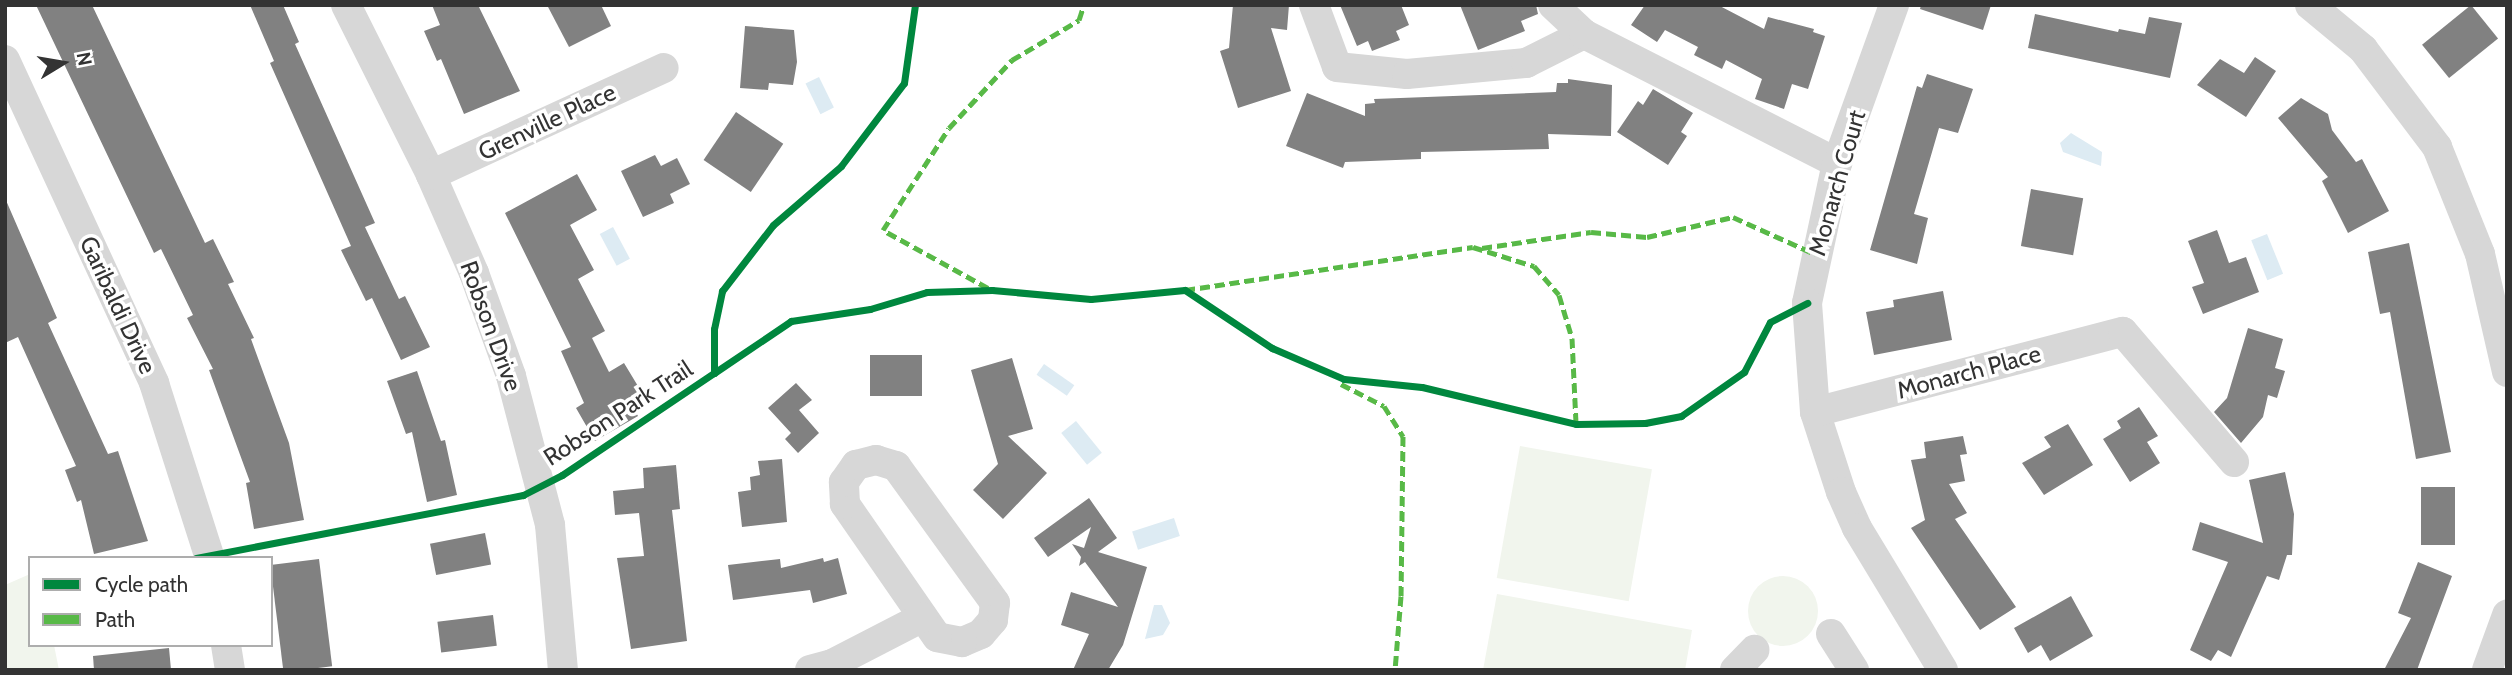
<!DOCTYPE html>
<style>
body{margin:0}
#map{position:relative;width:2512px;height:675px;overflow:hidden;background:#fff;font-family:Cabin,sans-serif}
div>[style]{position:absolute}
[style*='--x']{left:calc(var(--x)*1px);top:calc(var(--y)*1px);width:calc(var(--w)*1px);rotate:calc(var(--a)*1deg)}
.green>*{inset:0;background:#f1f5ed;transform-origin:0 0}
.round{border-radius:50%}
.water>*{inset:0;background:#ddebf3;transform-origin:0 0}
.building>*{inset:0;background:#818181;transform-origin:0 0}
.minor>*{height:30px;margin:-15px;padding:0 15px;transform-origin:15px;border-radius:15px;background:#d7d7d7}
.quiet>*{height:5px;margin-top:-2.5px;transform-origin:0;background:repeating-linear-gradient(90deg,#58b947 0 10px,transparent 0 15px)}
.cycleway>*{height:7px;margin:-3.5px;padding:0 3.5px;transform-origin:3.5px;border-radius:3.5px;background:#00873e}
span{translate:-50% -50%;white-space:nowrap;text-align:center;line-height:1.15;-webkit-text-stroke:7px #fff;paint-order:stroke}
.street-label{font-size:24px;color:#333}
.frame{position:absolute;inset:0;border:7px solid #333;pointer-events:none}
.legend{position:absolute;left:28px;top:556px;width:245px;height:91px;box-sizing:border-box;background:#fff;border:2px solid #adadad;margin:0;padding:9px 12px;list-style:none;font-size:21px;color:#333}
.legend li{display:flex;align-items:center;gap:14px;height:35px}
.legend b{width:35px;border:2px solid #adadad}
.north{position:absolute;left:28px;top:28px;width:70px;height:70px;-webkit-text-stroke:5px #fff;paint-order:stroke;rotate:79deg;font-size:19px;font-weight:700;line-height:28px;text-align:center;color:#333}
.north::after{content:'';display:block;margin:auto;width:24px;height:32px;background:#333;clip-path:polygon(50% 0,100% 100%,50% 72%,0 100%)}
</style>
<div id="map">
<div class="green">
<div style="left:1520px;top:446px;width:134px;height:134px;rotate:10deg"></div>
<div style="clip-path:polygon(30px 574px,30px 645px,54px 645px,59px 670px,5px 670px,5px 585px)"></div>
<div class="round" style="left:1748px;top:576px;width:70px;height:70px"></div>
<div style="clip-path:polygon(1497px 594px,1692px 630px,1685px 670px,1483px 670px)"></div>
</div>
<div class="water">
<div style="left:819px;top:77px;width:34px;height:15px;rotate:64deg"></div>
<div style="clip-path:polygon(2071px 133px,2102px 152px,2101px 166px,2063px 152px,2060px 143px)"></div>
<div style="left:613px;top:227px;width:36px;height:15px;rotate:62deg"></div>
<div style="left:2267px;top:234px;width:43px;height:17px;rotate:68deg"></div>
<div style="left:1044px;top:364px;width:37px;height:13px;rotate:35deg"></div>
<div style="left:1076px;top:421px;width:41px;height:19px;rotate:51deg"></div>
<div style="left:1174px;top:518px;width:19px;height:44px;rotate:72deg"></div>
<div style="clip-path:polygon(1154px 605px,1162px 605px,1170px 623px,1163px 635px,1145px 639px)"></div>
</div>
<div class="building">
<div style="clip-path:polygon(36px 5px,92px 5px,205px 243px,213px 239px,234px 282px,228px 284px,254px 338px,251px 339px,289px 443px,304px 520px,254px 529px,246px 483px,250px 482px,209px 370px,213px 369px,187px 318px,193px 315px,161px 249px,154px 253px)"></div>
<div style="clip-path:polygon(250px 5px,283px 5px,299px 42px,295px 44px,375px 223px,365px 227px,399px 299px,405px 296px,430px 347px,401px 360px,372px 298px,366px 301px,341px 250px,351px 246px,270px 63px,274px 61px)"></div>
<div style="clip-path:polygon(432px 5px,478px 5px,520px 91px,464px 114px,441px 59px,437px 61px,424px 31px,440px 25px)"></div>
<div style="clip-path:polygon(547px 5px,601px 5px,611px 26px,569px 47px)"></div>
<div style="clip-path:polygon(1233px 5px,1289px 5px,1287px 30px,1271px 28px,1291px 91px,1238px 108px,1220px 51px,1229px 48px)"></div>
<div style="clip-path:polygon(1340px 5px,1401px 5px,1409px 25px,1396px 31px,1400px 40px,1372px 51px,1368px 41px,1357px 46px)"></div>
<div style="clip-path:polygon(1460px 5px,1536px 5px,1538px 14px,1521px 21px,1525px 31px,1478px 50px)"></div>
<div style="clip-path:polygon(1645px 5px,1718px 5px,1764px 29px,1768px 17px,1814px 29px,1813px 32px,1825px 36px,1808px 89px,1792px 84px,1784px 109px,1755px 99px,1762px 79px,1726px 60px,1722px 69px,1694px 55px,1698px 47px,1665px 30px,1657px 42px,1631px 25px)"></div>
<div style="clip-path:polygon(1921px 5px,1991px 5px,1983px 30px,1920px 9px)"></div>
<div style="left:2471px;top:5px;width:43px;height:63px;rotate:51deg"></div>
<div style="clip-path:polygon(2035px 14px,2118px 32px,2119px 29px,2145px 34px,2149px 17px,2182px 23px,2170px 78px,2028px 48px)"></div>
<div style="clip-path:polygon(745px 26px,794px 30px,797px 62px,793px 85px,769px 83px,768px 90px,740px 88px)"></div>
<div style="clip-path:polygon(2255px 57px,2276px 71px,2246px 117px,2197px 85px,2220px 59px,2244px 73px)"></div>
<div style="clip-path:polygon(1927px 74px,1973px 89px,1958px 133px,1939px 128px,1914px 214px,1928px 218px,1917px 264px,1870px 250px,1917px 86px,1922px 88px)"></div>
<div style="clip-path:polygon(1568px 79px,1612px 85px,1611px 136px,1548px 134px,1549px 149px,1421px 152px,1421px 159px,1345px 162px,1343px 168px,1286px 146px,1307px 93px,1365px 116px,1365px 104px,1375px 103px,1374px 99px,1556px 92px,1557px 83px,1568px 83px)"></div>
<div style="clip-path:polygon(1653px 89px,1693px 113px,1681px 132px,1687px 136px,1668px 165px,1617px 132px,1638px 101px,1643px 105px)"></div>
<div style="clip-path:polygon(2301px 98px,2328px 114px,2332px 130px,2356px 162px,2362px 159px,2389px 211px,2348px 233px,2322px 181px,2328px 177px,2278px 118px)"></div>
<div style="left:736px;top:112px;width:57px;height:58px;rotate:34deg"></div>
<div style="clip-path:polygon(655px 155px,661px 166px,677px 158px,690px 184px,670px 194px,674px 203px,643px 217px,621px 171px)"></div>
<div style="clip-path:polygon(577px 174px,597px 210px,570px 225px,594px 270px,578px 279px,605px 331px,592px 338px,609px 372px,624px 363px,647px 401px,634px 409px,638px 416px,595px 441px,576px 408px,584px 403px,561px 351px,571px 347px,505px 213px)"></div>
<div style="left:2031px;top:189px;width:53px;height:58px;rotate:10deg"></div>
<div style="clip-path:polygon(5px 198px,57px 318px,48px 323px,108px 454px,118px 451px,148px 541px,94px 554px,81px 500px,77px 502px,65px 470px,76px 466px,18px 337px,5px 343px)"></div>
<div style="clip-path:polygon(2217px 230px,2229px 263px,2246px 257px,2259px 292px,2203px 314px,2192px 287px,2204px 283px,2188px 241px)"></div>
<div style="clip-path:polygon(2409px 243px,2451px 452px,2416px 459px,2390px 312px,2380px 314px,2368px 252px)"></div>
<div style="clip-path:polygon(1943px 291px,1952px 340px,1874px 355px,1866px 312px,1894px 307px,1893px 300px)"></div>
<div style="clip-path:polygon(2248px 328px,2283px 339px,2275px 368px,2285px 371px,2277px 398px,2268px 395px,2263px 417px,2241px 443px,2214px 412px,2227px 398px)"></div>
<div style="left:870px;top:355px;width:52px;height:41px"></div>
<div style="clip-path:polygon(1012px 358px,1033px 429px,1008px 436px,1047px 473px,1003px 519px,973px 490px,998px 464px,971px 370px)"></div>
<div style="clip-path:polygon(417px 371px,441px 441px,445px 440px,457px 495px,427px 502px,412px 432px,406px 434px,387px 381px)"></div>
<div style="clip-path:polygon(796px 383px,812px 400px,799px 410px,819px 433px,798px 453px,785px 439px,791px 433px,768px 408px)"></div>
<div style="clip-path:polygon(2139px 407px,2158px 436px,2147px 442px,2160px 463px,2130px 482px,2103px 439px,2121px 428px,2117px 421px)"></div>
<div style="clip-path:polygon(2068px 424px,2093px 465px,2044px 495px,2022px 463px,2051px 447px,2044px 437px)"></div>
<div style="clip-path:polygon(1963px 436px,1967px 454px,1960px 455px,1965px 481px,1949px 484px,1967px 513px,1955px 519px,2016px 607px,1980px 630px,1911px 528px,1925px 520px,1911px 460px,1926px 458px,1924px 442px)"></div>
<div style="clip-path:polygon(782px 459px,787px 522px,742px 527px,738px 492px,751px 490px,750px 477px,760px 475px,758px 461px)"></div>
<div style="clip-path:polygon(676px 465px,680px 509px,672px 510px,687px 641px,631px 649px,617px 558px,644px 556px,639px 513px,615px 515px,613px 491px,644px 488px,643px 468px)"></div>
<div style="clip-path:polygon(2285px 472px,2294px 514px,2292px 555px,2287px 555px,2279px 580px,2267px 576px,2231px 657px,2218px 650px,2211px 661px,2190px 650px,2228px 562px,2192px 550px,2200px 522px,2263px 543px,2249px 480px)"></div>
<div style="left:2421px;top:487px;width:34px;height:58px"></div>
<div style="clip-path:polygon(1089px 498px,1117px 538px,1098px 552px,1147px 567px,1123px 645px,1108px 670px,1073px 670px,1089px 634px,1061px 625px,1071px 592px,1118px 607px,1085px 562px,1079px 566px,1081px 557px,1072px 544px,1084px 548px,1091px 527px,1048px 557px,1034px 538px)"></div>
<div style="left:485px;top:533px;width:32px;height:56px;rotate:79deg"></div>
<div style="clip-path:polygon(823px 558px,824px 562px,838px 558px,847px 594px,813px 603px,810px 590px,733px 600px,728px 565px,780px 559px,781px 568px)"></div>
<div style="left:319px;top:559px;width:108px;height:49px;rotate:83deg"></div>
<div style="clip-path:polygon(2418px 562px,2452px 576px,2417px 670px,2384px 670px,2411px 618px,2398px 613px)"></div>
<div style="clip-path:polygon(2071px 596px,2093px 636px,2050px 661px,2041px 645px,2028px 653px,2014px 628px)"></div>
<div style="left:493px;top:615px;width:31px;height:56px;rotate:83deg"></div>
<div style="clip-path:polygon(169px 648px,171px 670px,94px 670px,93px 656px)"></div>
</div>
<div class="minor">
<div style="--x:346;--y:5;--w:190;--a:63.4"></div>
<div style="--x:431;--y:175;--w:107;--a:66.3"></div>
<div style="--x:474;--y:273;--w:109;--a:70.2"></div>
<div style="--x:511;--y:376;--w:154;--a:75.3"></div>
<div style="--x:550;--y:525;--w:146;--a:84.9"></div>
<div style="--x:1314;--y:5;--w:66;--a:69.6"></div>
<div style="--x:1337;--y:67;--w:70;--a:5.7"></div>
<div style="--x:1407;--y:74;--w:120;--a:-5.3"></div>
<div style="--x:1526;--y:63;--w:65;--a:-26.6"></div>
<div style="--x:1553;--y:5;--w:42;--a:43.1"></div>
<div style="--x:1584;--y:34;--w:284;--a:27"></div>
<div style="--x:1894;--y:5;--w:168;--a:109.8"></div>
<div style="--x:1837;--y:163;--w:143;--a:102.1"></div>
<div style="--x:1807;--y:303;--w:109;--a:85.8"></div>
<div style="--x:1815;--y:412;--w:84;--a:72"></div>
<div style="--x:1841;--y:492;--w:39;--a:66"></div>
<div style="--x:1857;--y:528;--w:166;--a:58.8"></div>
<div style="--x:2310;--y:5;--w:69;--a:39.7"></div>
<div style="--x:2363;--y:49;--w:123;--a:52.9"></div>
<div style="--x:2437;--y:147;--w:115;--a:68.1"></div>
<div style="--x:2480;--y:254;--w:121;--a:77.1"></div>
<div style="--x:5;--y:60;--w:356;--a:65.2"></div>
<div style="--x:154;--y:383;--w:184;--a:72.3"></div>
<div style="--x:431;--y:175;--w:256;--a:-24.7"></div>
<div style="--x:1815;--y:412;--w:318;--a:-14.6"></div>
<div style="--x:2123;--y:332;--w:171;--a:49.5"></div>
<div style="--x:876;--y:460;--w:21;--a:17"></div>
<div style="--x:896;--y:466;--w:169;--a:54.1"></div>
<div style="--x:995;--y:603;--w:17;--a:97"></div>
<div style="--x:993;--y:620;--w:18;--a:131"></div>
<div style="--x:981;--y:634;--w:21;--a:157"></div>
<div style="--x:962;--y:642;--w:25;--a:-169"></div>
<div style="--x:937;--y:637;--w:162;--a:-124.7"></div>
<div style="--x:845;--y:504;--w:22;--a:-93"></div>
<div style="--x:844;--y:482;--w:21;--a:-55"></div>
<div style="--x:856;--y:465;--w:21;--a:-14"></div>
<div style="--x:1831;--y:634;--w:43;--a:57.4"></div>
<div style="--x:226;--y:645;--w:25;--a:81"></div>
<div style="--x:810;--y:670;--w:23;--a:-15"></div>
<div style="--x:832;--y:664;--w:102;--a:-27.3"></div>
<div style="--x:1735;--y:670;--w:28;--a:-46"></div>
<div style="--x:2487;--y:670;--w:59;--a:-70"></div>
</div>
<div class="quiet">
<div style="--x:1482;--y:248;--w:110;--a:-8.4"></div>
<div style="--x:1591;--y:232;--w:56;--a:5.1"></div>
<div style="--x:1647;--y:237;--w:88;--a:-13.1"></div>
<div style="--x:1733;--y:217;--w:90;--a:24.3"></div>
<div style="--x:988;--y:288;--w:120;--a:-151.1"></div>
<div style="--x:883;--y:230;--w:121;--a:-57.1"></div>
<div style="--x:949;--y:128;--w:93;--a:-47.2"></div>
<div style="--x:1012;--y:60;--w:78;--a:-30.8"></div>
<div style="--x:1079;--y:20;--w:16;--a:-72"></div>
<div style="--x:1185;--y:290;--w:291;--a:-8.5"></div>
<div style="--x:1473;--y:247;--w:64;--a:17.3"></div>
<div style="--x:1534;--y:266;--w:38;--a:49"></div>
<div style="--x:1559;--y:295;--w:45;--a:73.2"></div>
<div style="--x:1572;--y:338;--w:86;--a:87.3"></div>
<div style="--x:1341;--y:384;--w:48;--a:27.1"></div>
<div style="--x:1384;--y:406;--w:36;--a:58"></div>
<div style="--x:1403;--y:436;--w:160;--a:90.7"></div>
<div style="--x:1401;--y:596;--w:74;--a:94.6"></div>
</div>
<div class="cycleway">
<div style="--x:714;--y:373;--w:93;--a:-34"></div>
<div style="--x:791;--y:321;--w:80;--a:-8.6"></div>
<div style="--x:870;--y:309;--w:59;--a:-16.6"></div>
<div style="--x:927;--y:292;--w:65;--a:-1.8"></div>
<div style="--x:992;--y:290;--w:99;--a:5.2"></div>
<div style="--x:1091;--y:299;--w:94;--a:-5.5"></div>
<div style="--x:1185;--y:290;--w:105;--a:33.7"></div>
<div style="--x:1272;--y:348;--w:78;--a:23.3"></div>
<div style="--x:1344;--y:379;--w:78;--a:5.9"></div>
<div style="--x:1422;--y:387;--w:158;--a:13.5"></div>
<div style="--x:1576;--y:424;--w:69;--a:-0.8"></div>
<div style="--x:1645;--y:423;--w:37;--a:-11"></div>
<div style="--x:1681;--y:416;--w:77;--a:-34.9"></div>
<div style="--x:1744;--y:372;--w:56;--a:-62.5"></div>
<div style="--x:1770;--y:322;--w:42;--a:-27.2"></div>
<div style="--x:196;--y:558;--w:333;--a:-10.9"></div>
<div style="--x:523;--y:495;--w:44;--a:-27.1"></div>
<div style="--x:562;--y:475;--w:183;--a:-33.9"></div>
<div style="--x:714;--y:373;--w:44;--a:-90"></div>
<div style="--x:714;--y:329;--w:39;--a:-78"></div>
<div style="--x:722;--y:291;--w:83;--a:-52.3"></div>
<div style="--x:773;--y:225;--w:90;--a:-40.9"></div>
<div style="--x:841;--y:166;--w:104;--a:-52.8"></div>
<div style="--x:904;--y:83;--w:79;--a:-82"></div>
</div>
<div class="street-label">
<span style="left:547px;top:122px;rotate:-25deg">Grenville Place</span>
<span style="left:1837px;top:183px;rotate:-74deg">Monarch Court</span>
<span style="left:118px;top:305px;rotate:65deg">Garibaldi Drive</span>
<span style="left:491px;top:326px;rotate:70deg">Robson Drive</span>
<span style="left:1969px;top:372px;rotate:-15deg">Monarch Place</span>
<span style="left:618px;top:413px;rotate:-33deg">Robson Park Trail</span>
</div>
<div class="frame"></div>
<ul class="legend">
<li><b style="height:9px;background:#00873e"></b>Cycle path</li>
<li><b style="height:9px;background:#58b947"></b>Path</li>
</ul>
<div class="north">N</div>
</div>
